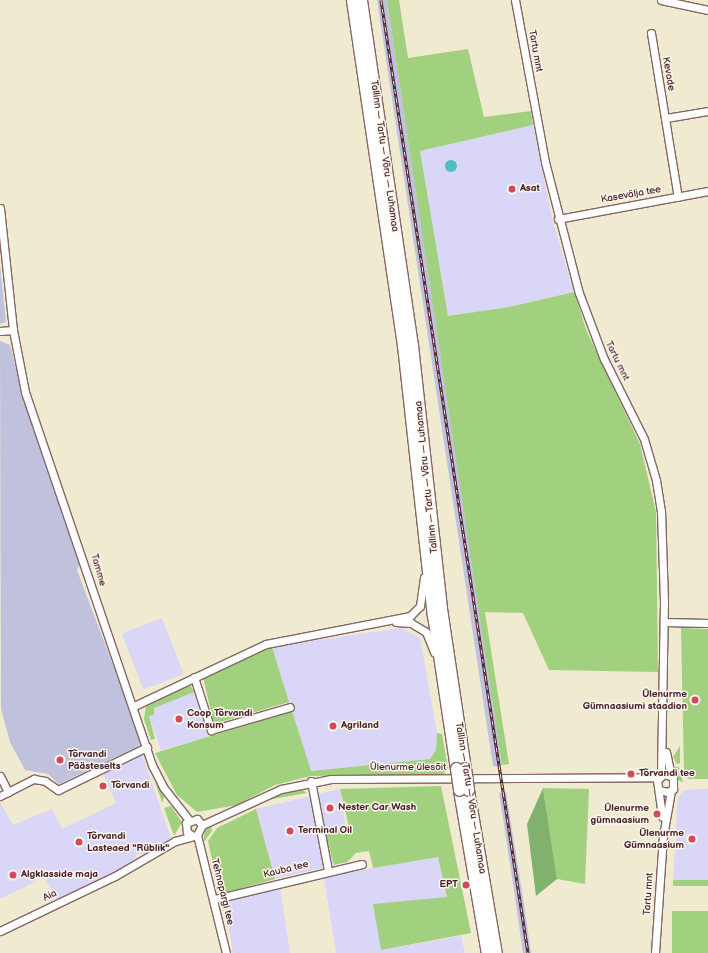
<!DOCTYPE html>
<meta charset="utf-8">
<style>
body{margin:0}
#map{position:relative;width:708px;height:953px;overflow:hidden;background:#f0ead1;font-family:"Balsamiq Sans",sans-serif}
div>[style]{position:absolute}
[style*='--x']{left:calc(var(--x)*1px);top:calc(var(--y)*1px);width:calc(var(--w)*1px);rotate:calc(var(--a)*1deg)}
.built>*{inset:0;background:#d9d6f7;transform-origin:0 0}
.industrial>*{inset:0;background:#c0c2dd}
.green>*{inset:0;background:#a1d07f;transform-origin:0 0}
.forest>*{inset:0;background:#80b26e}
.water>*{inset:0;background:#4ebbc6}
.round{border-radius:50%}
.roads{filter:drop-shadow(1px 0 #846665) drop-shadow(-1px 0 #846665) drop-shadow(0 1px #846665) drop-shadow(0 -1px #846665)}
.minor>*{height:7px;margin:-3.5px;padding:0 3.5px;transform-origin:3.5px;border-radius:3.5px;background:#fff}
.highway>*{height:11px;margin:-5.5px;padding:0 5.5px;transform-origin:5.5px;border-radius:5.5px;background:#fff}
.rail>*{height:3px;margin-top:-1.5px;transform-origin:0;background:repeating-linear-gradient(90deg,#fbf7ec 0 4.5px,#4a1f2b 0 9px);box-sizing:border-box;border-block:1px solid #4a1f2b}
.bridges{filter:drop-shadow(1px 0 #846665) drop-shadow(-1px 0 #846665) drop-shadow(0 1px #846665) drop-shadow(0 -1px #846665)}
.highway-bridge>*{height:11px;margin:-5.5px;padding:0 5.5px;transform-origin:5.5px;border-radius:5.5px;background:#fff}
.dots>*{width:11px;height:11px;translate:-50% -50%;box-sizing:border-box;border:2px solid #fbf7ec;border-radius:50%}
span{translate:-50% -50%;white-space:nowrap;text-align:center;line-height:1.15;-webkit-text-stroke:3px #fbf7ec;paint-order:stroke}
.street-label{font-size:10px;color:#4a1f2b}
.poi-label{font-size:10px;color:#4a1f2b;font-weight:700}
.left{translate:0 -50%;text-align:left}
.right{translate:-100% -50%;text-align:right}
</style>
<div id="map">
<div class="built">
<div style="clip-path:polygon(533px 125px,553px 222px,574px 292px,509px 307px,448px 316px,420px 151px)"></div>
<div style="left:162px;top:618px;width:60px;height:43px;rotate:69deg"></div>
<div style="clip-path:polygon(401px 628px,420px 638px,437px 733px,436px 750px,430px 759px,310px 771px,272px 647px)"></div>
<div style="clip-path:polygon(194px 692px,208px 737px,161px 750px,149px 716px,153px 715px,156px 705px)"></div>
<div style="clip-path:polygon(139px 746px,171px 838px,145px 854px,137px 854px,133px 863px,57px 900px,43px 874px,31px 884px,0 899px,0 802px,13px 825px,52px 809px,62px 829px,116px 803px,100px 766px)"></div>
<div style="clip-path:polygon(340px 789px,346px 829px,325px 831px,334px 865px,275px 879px,256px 809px)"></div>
<div style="clip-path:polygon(708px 789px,708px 880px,673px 881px,678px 798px,684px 790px)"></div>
<div style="clip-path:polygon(438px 856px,447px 897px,381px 950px,461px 936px,465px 953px,336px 953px,324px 877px)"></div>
<div style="clip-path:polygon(280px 887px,290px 953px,233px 953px,225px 902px)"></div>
</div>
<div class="industrial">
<div style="clip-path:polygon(377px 0,387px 0,484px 642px,502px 765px,499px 767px,493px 766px)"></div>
<div style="clip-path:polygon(0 265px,6px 322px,0 324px)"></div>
<div style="clip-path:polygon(0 341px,10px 345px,22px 393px,81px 562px,77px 570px,141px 739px,139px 746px,59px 784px,48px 774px,25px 770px,10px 742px,1px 709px)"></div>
<div style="clip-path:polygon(506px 792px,524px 904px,531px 953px,523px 953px,514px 890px,499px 793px)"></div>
</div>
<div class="green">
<div style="clip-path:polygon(387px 0,399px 0,408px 58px,468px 49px,484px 117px,531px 111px,533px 125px,420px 151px,448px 316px,509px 307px,574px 292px,587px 332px,640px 444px,656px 512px,658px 672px,549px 670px,523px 613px,485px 612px,509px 764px,502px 765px)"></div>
<div style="clip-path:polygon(681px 628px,708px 629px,708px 779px,688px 779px,684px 771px)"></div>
<div style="clip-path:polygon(272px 647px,289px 702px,214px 724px,203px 677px)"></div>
<div style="clip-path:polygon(185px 685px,191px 686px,194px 692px,154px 708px,154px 715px,149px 716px,155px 739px,151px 740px,144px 719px,146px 706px)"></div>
<div style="clip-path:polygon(292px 711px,311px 771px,430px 759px,436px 750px,437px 733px,442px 734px,448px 768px,444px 774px,311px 776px,275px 785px,237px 805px,197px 812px,177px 795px,155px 753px)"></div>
<div style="clip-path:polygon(680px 746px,680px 763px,677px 764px,673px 757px)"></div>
<div style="clip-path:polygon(670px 767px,679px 767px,683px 782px,679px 781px)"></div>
<div style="clip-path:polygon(155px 782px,164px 796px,163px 802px,162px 802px)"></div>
<div style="clip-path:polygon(441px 786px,471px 933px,381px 950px,373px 904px,447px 897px,438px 857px,373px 868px,369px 851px,356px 853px,347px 862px,334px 865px,325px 831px,349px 827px,340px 789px)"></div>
<div style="clip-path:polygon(300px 788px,307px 793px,267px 800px,213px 824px,261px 801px)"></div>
<div style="clip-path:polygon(543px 788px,589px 789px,585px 884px,557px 879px)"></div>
<div style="clip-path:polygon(171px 806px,182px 822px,174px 836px,164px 808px)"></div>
<div style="clip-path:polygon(256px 809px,275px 879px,225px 893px,219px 891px,208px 841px,217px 828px)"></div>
<div style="clip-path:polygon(211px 825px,212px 831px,203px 843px,205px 831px)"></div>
<div style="left:708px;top:880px;width:6px;height:35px;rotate:90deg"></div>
<div style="left:672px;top:911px;width:36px;height:42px"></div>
</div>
<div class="forest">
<div style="clip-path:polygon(543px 788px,557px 879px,536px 896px,527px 824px)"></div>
</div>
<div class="water">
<div class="round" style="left:445px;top:160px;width:12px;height:12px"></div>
</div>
<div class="roads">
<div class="minor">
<div style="--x:515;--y:0;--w:165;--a:79.5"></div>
<div style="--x:545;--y:162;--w:135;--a:75.5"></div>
<div style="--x:579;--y:293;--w:71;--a:69.3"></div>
<div style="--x:604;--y:359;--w:89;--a:63.4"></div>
<div style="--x:644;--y:439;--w:43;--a:73.7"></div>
<div style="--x:656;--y:480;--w:31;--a:81"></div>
<div style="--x:661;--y:511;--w:90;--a:88.1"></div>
<div style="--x:664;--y:601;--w:174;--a:91"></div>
<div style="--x:661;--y:0;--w:48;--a:12"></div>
<div style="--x:651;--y:33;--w:166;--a:80.7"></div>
<div style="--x:666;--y:118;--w:43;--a:-9.5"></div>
<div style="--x:0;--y:208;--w:123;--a:83.9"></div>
<div style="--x:13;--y:330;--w:63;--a:79"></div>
<div style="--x:25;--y:392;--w:396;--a:71.2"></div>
<div style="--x:153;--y:767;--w:22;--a:63"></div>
<div style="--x:163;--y:787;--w:42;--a:51.8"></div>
<div style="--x:558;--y:219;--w:153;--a:-10.6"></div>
<div style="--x:0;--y:331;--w:13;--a:-4"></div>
<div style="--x:396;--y:622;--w:15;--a:4"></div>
<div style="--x:411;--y:623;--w:17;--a:31"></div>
<div style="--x:426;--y:632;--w:22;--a:68"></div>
<div style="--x:664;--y:622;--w:44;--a:1.3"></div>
<div style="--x:194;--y:677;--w:56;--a:72.2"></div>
<div style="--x:211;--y:730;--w:82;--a:-16.2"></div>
<div style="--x:134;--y:706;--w:146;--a:-25.2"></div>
<div style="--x:266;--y:644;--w:147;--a:-11"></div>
<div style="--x:410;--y:616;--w:14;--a:-45"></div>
<div style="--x:420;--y:606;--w:29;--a:-82"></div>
<div style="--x:666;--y:752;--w:24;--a:78"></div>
<div style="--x:0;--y:776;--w:18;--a:63"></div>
<div style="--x:311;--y:781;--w:91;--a:79.2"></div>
<div style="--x:660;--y:790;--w:7;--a:16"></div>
<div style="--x:667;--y:792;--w:7;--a:-27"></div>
<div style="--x:673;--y:789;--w:12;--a:-90"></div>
<div style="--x:673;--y:777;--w:9;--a:-162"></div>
<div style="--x:664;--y:774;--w:9;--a:139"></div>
<div style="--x:657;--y:780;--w:37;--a:82"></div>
<div style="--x:0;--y:796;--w:38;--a:-27"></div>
<div style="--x:34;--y:779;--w:11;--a:10"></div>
<div style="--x:45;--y:781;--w:16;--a:35"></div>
<div style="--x:58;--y:790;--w:99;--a:-25.8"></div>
<div style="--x:202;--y:825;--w:87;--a:-24.5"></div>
<div style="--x:281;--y:789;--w:51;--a:-11.3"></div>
<div style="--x:331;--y:779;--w:328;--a:-0.3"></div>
<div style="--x:197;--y:835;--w:122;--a:76.2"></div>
<div style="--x:215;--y:899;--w:151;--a:-13.4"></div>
<div style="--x:0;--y:931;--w:127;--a:-25.6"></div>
<div style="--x:115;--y:876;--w:69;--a:-30.3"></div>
<div style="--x:175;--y:841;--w:23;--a:-15"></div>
<div style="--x:197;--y:835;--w:11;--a:-63"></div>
<div style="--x:202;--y:825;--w:8;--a:-130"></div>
<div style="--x:197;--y:819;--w:12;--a:160"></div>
<div style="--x:186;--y:823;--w:9;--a:84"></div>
<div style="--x:187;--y:832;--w:7;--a:34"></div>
<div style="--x:655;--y:953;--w:117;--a:-86.1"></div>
<div style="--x:663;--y:836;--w:46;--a:-79.9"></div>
</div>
<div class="highway">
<div style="--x:352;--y:0;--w:349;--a:81.6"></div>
<div style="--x:403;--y:345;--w:272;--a:83.7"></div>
<div style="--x:433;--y:615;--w:155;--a:81.5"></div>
<div style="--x:361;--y:0;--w:349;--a:81.6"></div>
<div style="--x:412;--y:345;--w:272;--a:83.7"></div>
<div style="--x:442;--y:615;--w:155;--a:81.5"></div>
<div style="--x:459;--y:790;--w:165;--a:80.3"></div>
<div style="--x:468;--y:790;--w:165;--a:80.3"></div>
</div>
</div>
<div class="rail">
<div style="--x:381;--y:0;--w:964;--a:81.23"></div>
</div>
<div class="bridges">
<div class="highway-bridge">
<div style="--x:456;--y:768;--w:22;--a:82"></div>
<div style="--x:465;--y:768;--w:22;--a:82"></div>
</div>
</div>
<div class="dots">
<div style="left:512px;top:189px;background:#d1495b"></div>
<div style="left:695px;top:700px;background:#d1495b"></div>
<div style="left:179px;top:719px;background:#d1495b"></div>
<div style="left:333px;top:726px;background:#d1495b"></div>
<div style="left:60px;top:760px;background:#d1495b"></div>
<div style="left:631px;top:774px;background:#d1495b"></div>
<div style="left:103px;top:786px;background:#d1495b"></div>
<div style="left:330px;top:808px;background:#d1495b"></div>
<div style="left:657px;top:814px;background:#d1495b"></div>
<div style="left:290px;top:831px;background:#d1495b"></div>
<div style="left:692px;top:839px;background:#d1495b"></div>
<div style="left:79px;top:842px;background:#d1495b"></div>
<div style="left:13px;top:875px;background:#d1495b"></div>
<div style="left:466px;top:885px;background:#d1495b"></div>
</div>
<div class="street-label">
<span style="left:535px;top:51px;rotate:80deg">Tartu mnt</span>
<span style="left:668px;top:74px;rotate:80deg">Kevade</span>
<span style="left:384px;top:156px;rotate:82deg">Tallinn — Tartu — Võru — Luhamaa</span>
<span style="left:631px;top:195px;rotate:-10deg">Kasevälja tee</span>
<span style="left:617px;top:361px;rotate:64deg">Tartu mnt</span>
<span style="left:427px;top:477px;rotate:-96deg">Tallinn — Tartu — Võru — Luhamaa</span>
<span style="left:98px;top:570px;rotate:74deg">Tamme</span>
<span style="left:408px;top:768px">Ülenurme ülesõit</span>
<span style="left:470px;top:798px;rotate:81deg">Tallinn — Tartu — Võru — Luhamaa</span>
<span style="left:286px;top:870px;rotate:-14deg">Kauba tee</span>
<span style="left:222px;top:892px;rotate:76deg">Tehnopargi tee</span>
<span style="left:649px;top:894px;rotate:-86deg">Tartu mnt</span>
<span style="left:50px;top:896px;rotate:-26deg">Aia</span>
</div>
<div class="poi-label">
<span class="left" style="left:520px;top:189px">Asat</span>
<span class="right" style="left:687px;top:700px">Ülenurme<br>Gümnaasiumi staadion</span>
<span class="left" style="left:187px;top:719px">Coop Tõrvandi<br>Konsum</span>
<span class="left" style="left:341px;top:726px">Agriland</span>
<span class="left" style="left:68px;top:760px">Tõrvandi<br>Päästeselts</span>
<span class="left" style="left:639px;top:774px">Tõrvandi tee</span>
<span class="left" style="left:111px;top:786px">Tõrvandi</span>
<span class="left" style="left:338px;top:808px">Nester Car Wash</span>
<span class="right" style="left:649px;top:814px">Ülenurme<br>gümnaasium</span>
<span class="left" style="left:298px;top:831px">Terminal Oil</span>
<span class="right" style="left:684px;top:839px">Ülenurme<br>Gümnaasium</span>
<span class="left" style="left:87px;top:842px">Tõrvandi<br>Lasteaed "Rüblik"</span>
<span class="left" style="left:21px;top:875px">Algklasside maja</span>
<span class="right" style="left:458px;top:885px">EPT</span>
</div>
</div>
